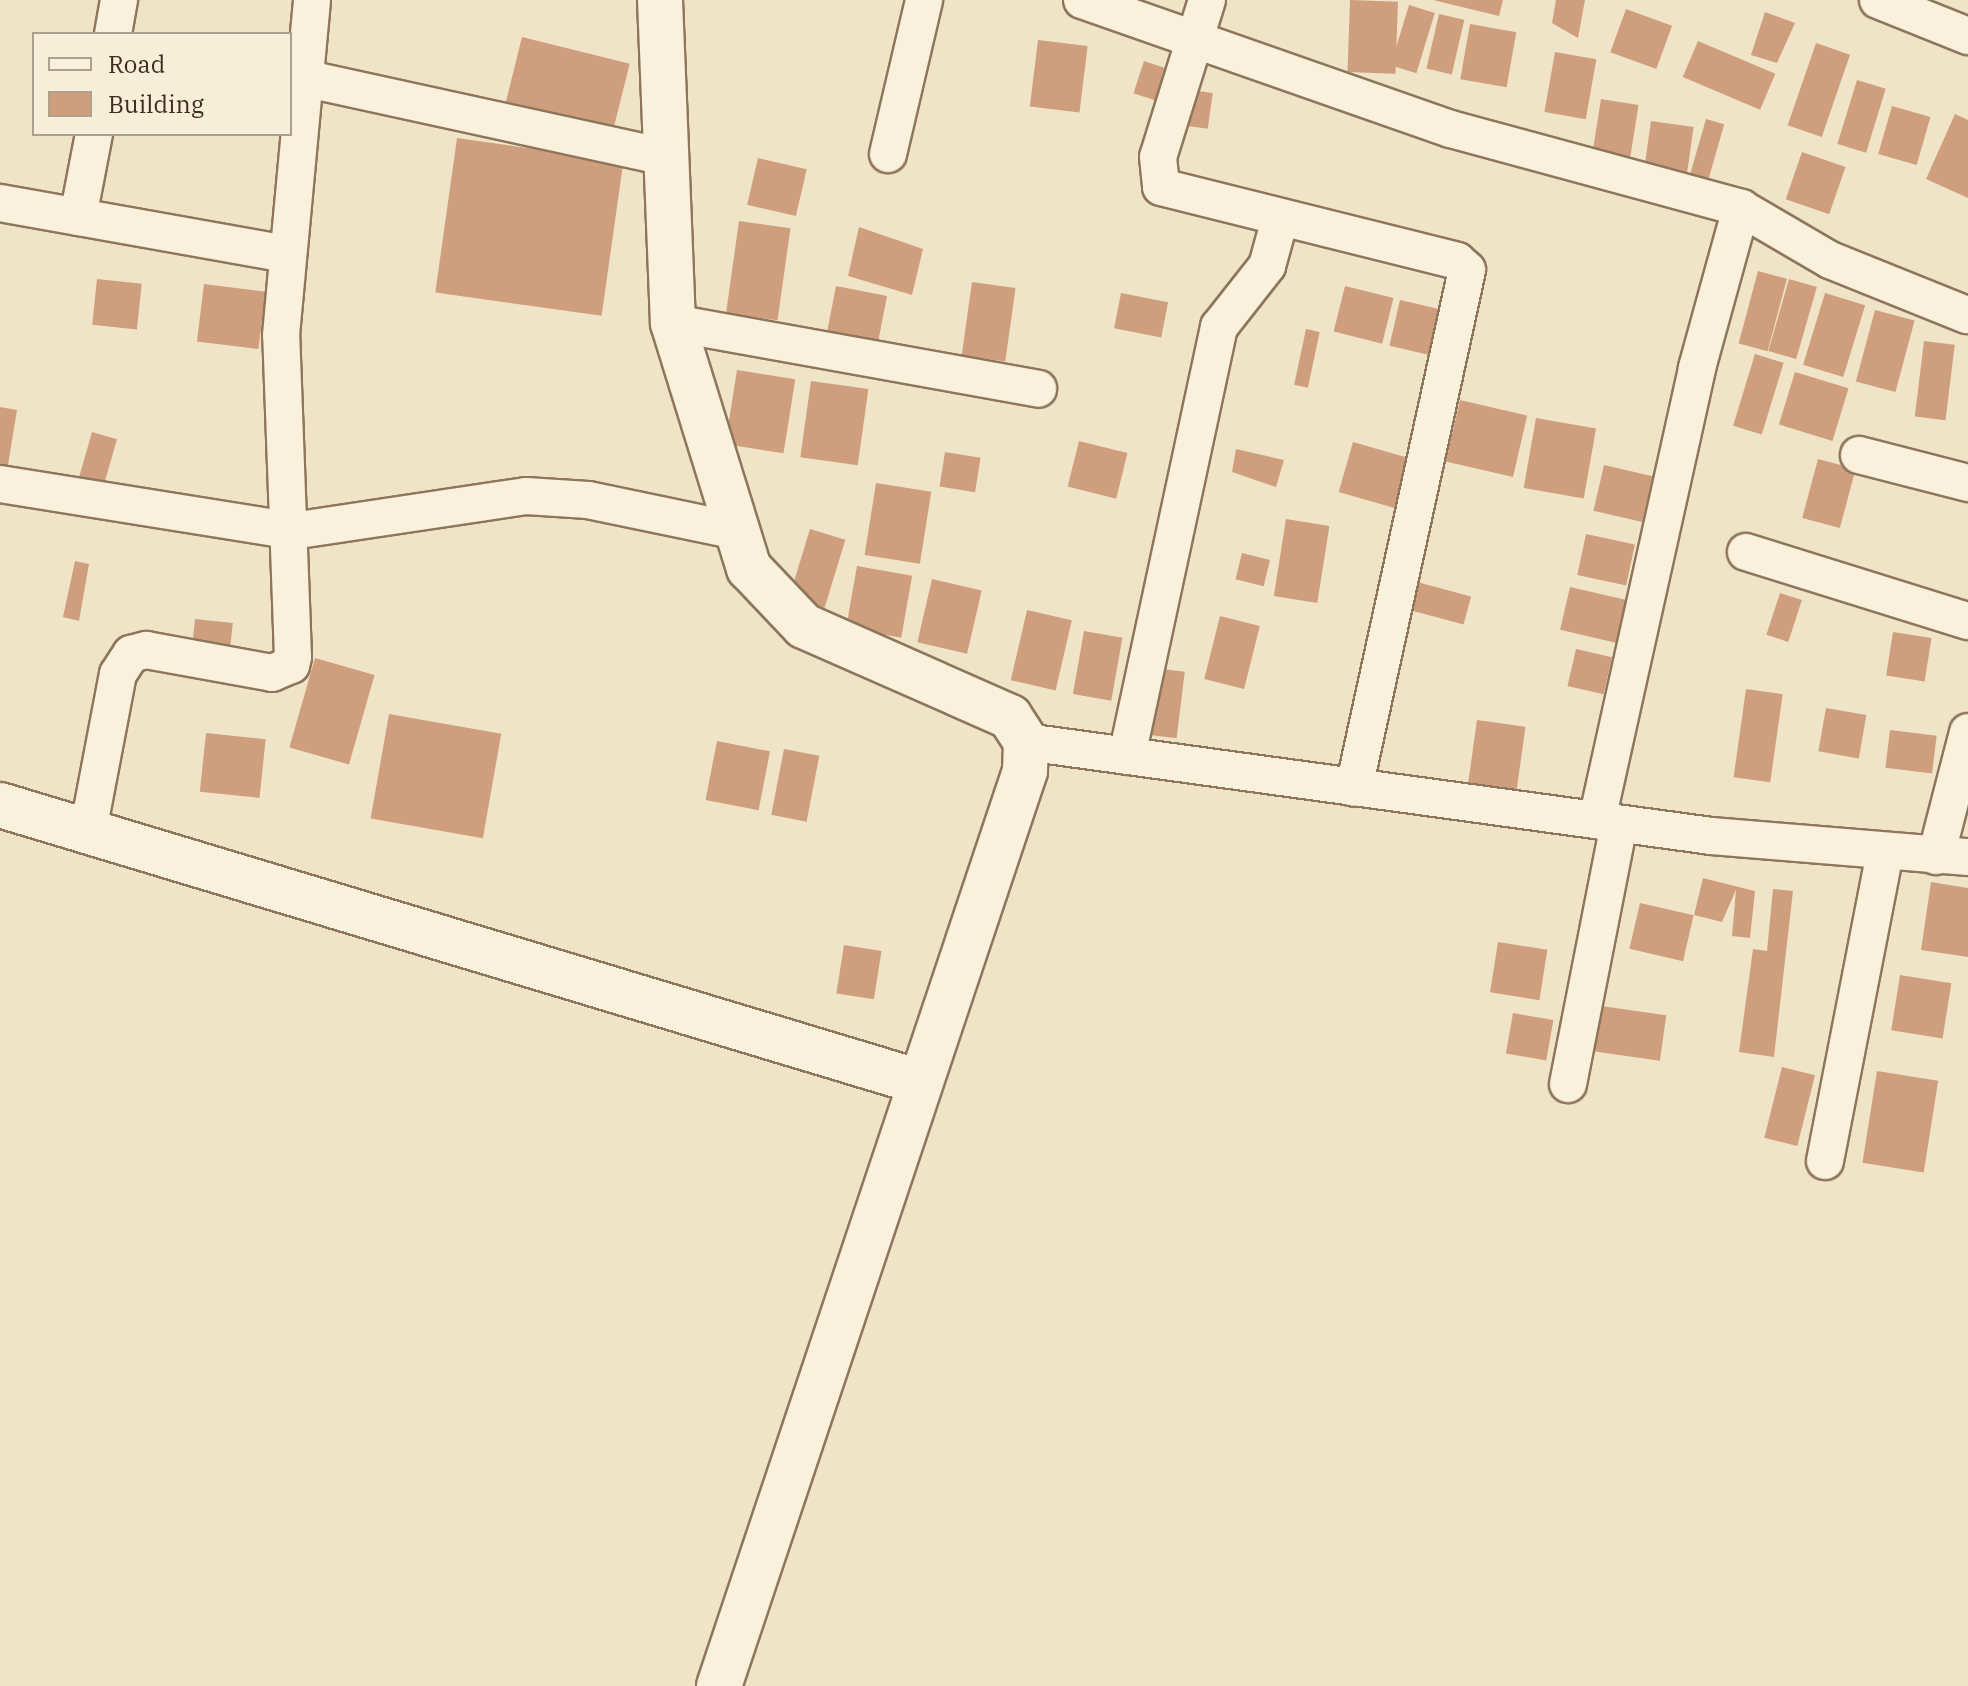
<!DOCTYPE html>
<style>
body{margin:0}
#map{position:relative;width:1968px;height:1686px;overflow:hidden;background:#f0e4c8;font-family:"IBM Plex Serif",serif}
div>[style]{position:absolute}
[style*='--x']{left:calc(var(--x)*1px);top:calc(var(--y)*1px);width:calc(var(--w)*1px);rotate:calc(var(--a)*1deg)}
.building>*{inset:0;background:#cf9f7d;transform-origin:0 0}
.roads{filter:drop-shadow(2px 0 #8d765c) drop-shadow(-2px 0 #8d765c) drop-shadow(0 2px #8d765c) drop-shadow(0 -2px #8d765c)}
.street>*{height:36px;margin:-18px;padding:0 18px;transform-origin:18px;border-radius:18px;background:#faf1dc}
.secondary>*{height:44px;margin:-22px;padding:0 22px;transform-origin:22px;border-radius:22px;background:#faf1dc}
span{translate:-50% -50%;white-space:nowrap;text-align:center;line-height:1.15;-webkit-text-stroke:7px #f7eed8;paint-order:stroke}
.legend{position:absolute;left:32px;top:32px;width:260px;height:104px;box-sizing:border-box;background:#f7eed8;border:2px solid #ada18e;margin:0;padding:10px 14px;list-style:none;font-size:24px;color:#3d2e20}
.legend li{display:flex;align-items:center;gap:16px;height:40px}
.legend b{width:40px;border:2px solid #ada18e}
</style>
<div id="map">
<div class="building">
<div style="left:1350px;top:0;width:48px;height:72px;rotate:2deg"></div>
<div style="clip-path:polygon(1433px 0,1503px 0,1499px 16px)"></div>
<div style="clip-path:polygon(1556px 0,1585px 0,1578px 38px,1552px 23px)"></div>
<div style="left:1409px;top:5px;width:27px;height:63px;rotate:17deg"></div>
<div style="left:1626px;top:9px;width:49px;height:46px;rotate:20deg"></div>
<div style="clip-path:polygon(1765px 12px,1795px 23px,1777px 63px,1751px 55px)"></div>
<div style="left:1439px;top:14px;width:26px;height:56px;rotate:13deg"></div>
<div style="left:1470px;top:24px;width:47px;height:56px;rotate:10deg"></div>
<div style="left:522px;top:37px;width:111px;height:67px;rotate:14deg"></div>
<div style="left:1038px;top:40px;width:50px;height:67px;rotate:7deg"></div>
<div style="left:1698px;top:41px;width:84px;height:39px;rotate:23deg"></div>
<div style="left:1816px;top:43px;width:36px;height:87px;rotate:19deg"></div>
<div style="left:1555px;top:52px;width:42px;height:61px;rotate:10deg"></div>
<div style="left:1144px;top:61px;width:28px;height:34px;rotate:18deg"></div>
<div style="left:1857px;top:80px;width:30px;height:67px;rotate:17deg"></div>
<div style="left:1191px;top:90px;width:22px;height:36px;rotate:8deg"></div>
<div style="left:1601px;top:99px;width:38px;height:53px;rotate:9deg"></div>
<div style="left:1892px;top:106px;width:40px;height:50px;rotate:16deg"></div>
<div style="clip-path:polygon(1955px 114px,1968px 120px,1968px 198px,1926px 179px)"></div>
<div style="left:1706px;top:119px;width:19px;height:68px;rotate:16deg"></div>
<div style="left:1651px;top:121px;width:43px;height:49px;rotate:8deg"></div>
<div style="left:457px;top:138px;width:168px;height:156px;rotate:8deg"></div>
<div style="left:1802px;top:152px;width:46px;height:50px;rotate:19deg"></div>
<div style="left:758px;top:158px;width:50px;height:48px;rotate:13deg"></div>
<div style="left:739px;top:221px;width:52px;height:93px;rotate:8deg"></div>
<div style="clip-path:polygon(859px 227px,923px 249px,912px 295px,848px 276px)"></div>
<div style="left:1758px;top:271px;width:30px;height:75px;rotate:15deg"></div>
<div style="left:97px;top:279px;width:45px;height:46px;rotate:6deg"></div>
<div style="left:1789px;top:279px;width:29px;height:75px;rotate:16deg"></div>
<div style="left:972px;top:282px;width:44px;height:74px;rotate:8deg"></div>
<div style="left:204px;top:284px;width:62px;height:58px;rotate:7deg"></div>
<div style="left:836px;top:286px;width:52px;height:53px;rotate:11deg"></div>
<div style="left:1345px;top:286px;width:50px;height:47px;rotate:14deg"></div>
<div style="left:1121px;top:293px;width:48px;height:36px;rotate:11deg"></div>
<div style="left:1825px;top:293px;width:42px;height:75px;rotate:17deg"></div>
<div style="left:1400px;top:300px;width:50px;height:47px;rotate:13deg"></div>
<div style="left:1875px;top:310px;width:41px;height:74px;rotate:15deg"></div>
<div style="left:1306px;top:329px;width:14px;height:57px;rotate:12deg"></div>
<div style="left:1924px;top:341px;width:31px;height:76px;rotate:7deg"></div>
<div style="left:1755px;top:354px;width:30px;height:75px;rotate:17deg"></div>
<div style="left:737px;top:370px;width:59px;height:75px;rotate:9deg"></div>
<div style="left:1795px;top:372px;width:56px;height:55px;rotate:17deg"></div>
<div style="left:811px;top:381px;width:58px;height:77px;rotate:8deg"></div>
<div style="left:1460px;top:400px;width:69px;height:63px;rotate:13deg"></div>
<div style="clip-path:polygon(0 407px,17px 410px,8px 465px,0 464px)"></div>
<div style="left:1536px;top:418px;width:61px;height:71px;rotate:10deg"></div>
<div style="left:92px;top:432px;width:26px;height:60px;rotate:16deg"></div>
<div style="left:1079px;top:441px;width:50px;height:47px;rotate:14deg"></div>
<div style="left:1353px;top:442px;width:66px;height:52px;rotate:16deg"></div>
<div style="clip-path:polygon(1236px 449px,1284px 460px,1276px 487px,1232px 472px)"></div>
<div style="left:945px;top:452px;width:36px;height:35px;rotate:9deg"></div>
<div style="left:1818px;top:459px;width:39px;height:61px;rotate:15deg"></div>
<div style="left:1604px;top:465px;width:50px;height:47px;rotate:13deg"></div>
<div style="left:876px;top:483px;width:56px;height:73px;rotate:9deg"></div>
<div style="left:1286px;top:519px;width:44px;height:78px;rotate:9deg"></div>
<div style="left:810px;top:529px;width:37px;height:71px;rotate:17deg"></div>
<div style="left:1586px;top:534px;width:50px;height:42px;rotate:12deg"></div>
<div style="left:1242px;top:553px;width:29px;height:27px;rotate:14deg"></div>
<div style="clip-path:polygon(75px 561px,89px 564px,79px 621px,63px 617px)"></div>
<div style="left:857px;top:566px;width:56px;height:63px;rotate:10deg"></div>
<div style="left:932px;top:579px;width:51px;height:65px;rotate:13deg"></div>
<div style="left:1417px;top:582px;width:56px;height:29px;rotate:15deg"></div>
<div style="left:1570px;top:587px;width:57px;height:44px;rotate:13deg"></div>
<div style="left:1780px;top:593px;width:23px;height:44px;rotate:18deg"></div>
<div style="left:1027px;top:610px;width:46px;height:72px;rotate:13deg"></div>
<div style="left:1220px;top:616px;width:41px;height:65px;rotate:14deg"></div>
<div style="left:195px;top:619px;width:38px;height:32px;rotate:6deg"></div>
<div style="left:1084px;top:631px;width:39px;height:64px;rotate:10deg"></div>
<div style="left:1893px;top:632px;width:39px;height:44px;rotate:9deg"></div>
<div style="left:1576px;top:649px;width:37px;height:38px;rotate:13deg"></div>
<div style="left:315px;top:658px;width:62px;height:93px;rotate:16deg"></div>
<div style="left:1154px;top:668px;width:31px;height:67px;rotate:7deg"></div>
<div style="left:1746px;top:689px;width:37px;height:89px;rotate:8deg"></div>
<div style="left:1826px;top:708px;width:41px;height:44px;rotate:10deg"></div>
<div style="left:389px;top:714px;width:114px;height:106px;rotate:10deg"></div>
<div style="left:1477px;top:720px;width:49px;height:64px;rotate:8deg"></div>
<div style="left:1890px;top:730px;width:47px;height:38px;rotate:7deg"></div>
<div style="left:206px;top:733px;width:60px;height:59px;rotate:6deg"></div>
<div style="left:717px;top:741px;width:54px;height:60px;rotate:11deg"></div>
<div style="left:784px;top:749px;width:36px;height:67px;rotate:11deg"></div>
<div style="clip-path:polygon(1703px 878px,1755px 891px,1750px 938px,1732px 936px,1736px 890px,1722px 922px,1694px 915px)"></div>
<div style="clip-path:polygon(1931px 882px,1968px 888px,1968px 957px,1921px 950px)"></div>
<div style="clip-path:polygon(1773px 889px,1793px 891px,1774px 1057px,1739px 1052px,1753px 949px,1767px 951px)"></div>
<div style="left:1640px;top:903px;width:55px;height:47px;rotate:13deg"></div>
<div style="left:1498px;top:942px;width:50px;height:51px;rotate:9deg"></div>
<div style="left:844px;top:945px;width:38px;height:49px;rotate:9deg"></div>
<div style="left:1900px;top:975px;width:52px;height:56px;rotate:9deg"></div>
<div style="left:1594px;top:1005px;width:73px;height:46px;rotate:8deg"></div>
<div style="left:1513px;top:1013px;width:41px;height:41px;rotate:10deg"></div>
<div style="left:1782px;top:1067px;width:34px;height:73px;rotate:14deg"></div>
<div style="left:1877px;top:1071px;width:62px;height:93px;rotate:9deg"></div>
</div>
<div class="roads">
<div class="street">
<div style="--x:1082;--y:0;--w:391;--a:19.3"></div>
<div style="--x:1451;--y:129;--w:301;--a:15.2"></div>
<div style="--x:1741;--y:208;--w:103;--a:30.3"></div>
<div style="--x:1830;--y:260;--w:148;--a:21.9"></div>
<div style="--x:1207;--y:0;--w:164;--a:107.3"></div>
<div style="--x:1158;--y:157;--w:30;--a:84"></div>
<div style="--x:1161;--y:187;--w:305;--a:14"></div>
<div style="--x:1457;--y:261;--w:13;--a:42"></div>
<div style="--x:1467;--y:270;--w:530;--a:102.31"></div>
<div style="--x:1878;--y:0;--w:97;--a:21.8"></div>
<div style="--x:113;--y:34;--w:35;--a:-80"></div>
<div style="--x:303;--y:78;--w:375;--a:12.3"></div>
<div style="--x:888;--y:154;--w:158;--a:-76.8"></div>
<div style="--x:0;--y:203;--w:290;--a:10.1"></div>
<div style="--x:78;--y:217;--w:85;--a:-79.1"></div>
<div style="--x:673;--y:323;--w:371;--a:10.2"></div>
<div style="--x:1859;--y:455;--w:113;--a:14.4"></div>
<div style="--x:0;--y:484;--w:296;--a:9.1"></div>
<div style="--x:292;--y:531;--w:237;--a:-8.5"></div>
<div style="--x:526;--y:496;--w:62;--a:3.7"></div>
<div style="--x:588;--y:500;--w:153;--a:11.7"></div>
<div style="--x:1746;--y:552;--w:232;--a:17.3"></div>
<div style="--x:1026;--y:742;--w:691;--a:7.81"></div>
<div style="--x:1711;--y:836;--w:258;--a:4.7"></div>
<div style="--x:1127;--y:756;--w:439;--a:-77.9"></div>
<div style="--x:1219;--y:327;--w:78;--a:-51.8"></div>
<div style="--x:1267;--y:266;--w:49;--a:-74.5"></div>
<div style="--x:1597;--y:820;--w:463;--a:-77.5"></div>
<div style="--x:1697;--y:368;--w:166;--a:-74.6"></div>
<div style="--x:88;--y:831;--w:160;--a:-79.2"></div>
<div style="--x:118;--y:674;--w:24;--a:-57"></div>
<div style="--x:131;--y:654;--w:16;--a:-15"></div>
<div style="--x:146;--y:650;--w:128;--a:10.3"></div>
<div style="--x:272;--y:673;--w:21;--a:-23"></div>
<div style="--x:291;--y:665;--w:8;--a:-76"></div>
<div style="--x:293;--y:657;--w:322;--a:-92.1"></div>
<div style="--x:281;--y:335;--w:336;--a:-84.7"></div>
<div style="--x:1936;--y:856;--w:128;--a:-75.5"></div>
<div style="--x:1568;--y:1084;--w:265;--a:-78.9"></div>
<div style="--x:1825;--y:1161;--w:315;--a:-79"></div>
</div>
<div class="secondary">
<div style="--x:660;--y:0;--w:323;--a:87.7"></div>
<div style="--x:673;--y:323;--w:257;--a:72.8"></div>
<div style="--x:749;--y:568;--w:80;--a:46.5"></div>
<div style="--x:804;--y:626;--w:225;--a:23.8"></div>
<div style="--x:1010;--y:717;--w:30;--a:57"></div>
<div style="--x:1026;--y:742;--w:29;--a:92"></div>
<div style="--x:1025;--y:771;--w:965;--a:108.49"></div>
<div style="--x:0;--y:805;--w:961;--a:16.76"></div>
</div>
</div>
<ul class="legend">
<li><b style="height:10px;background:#faf1dc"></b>Road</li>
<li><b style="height:22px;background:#cf9f7d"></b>Building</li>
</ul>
</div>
